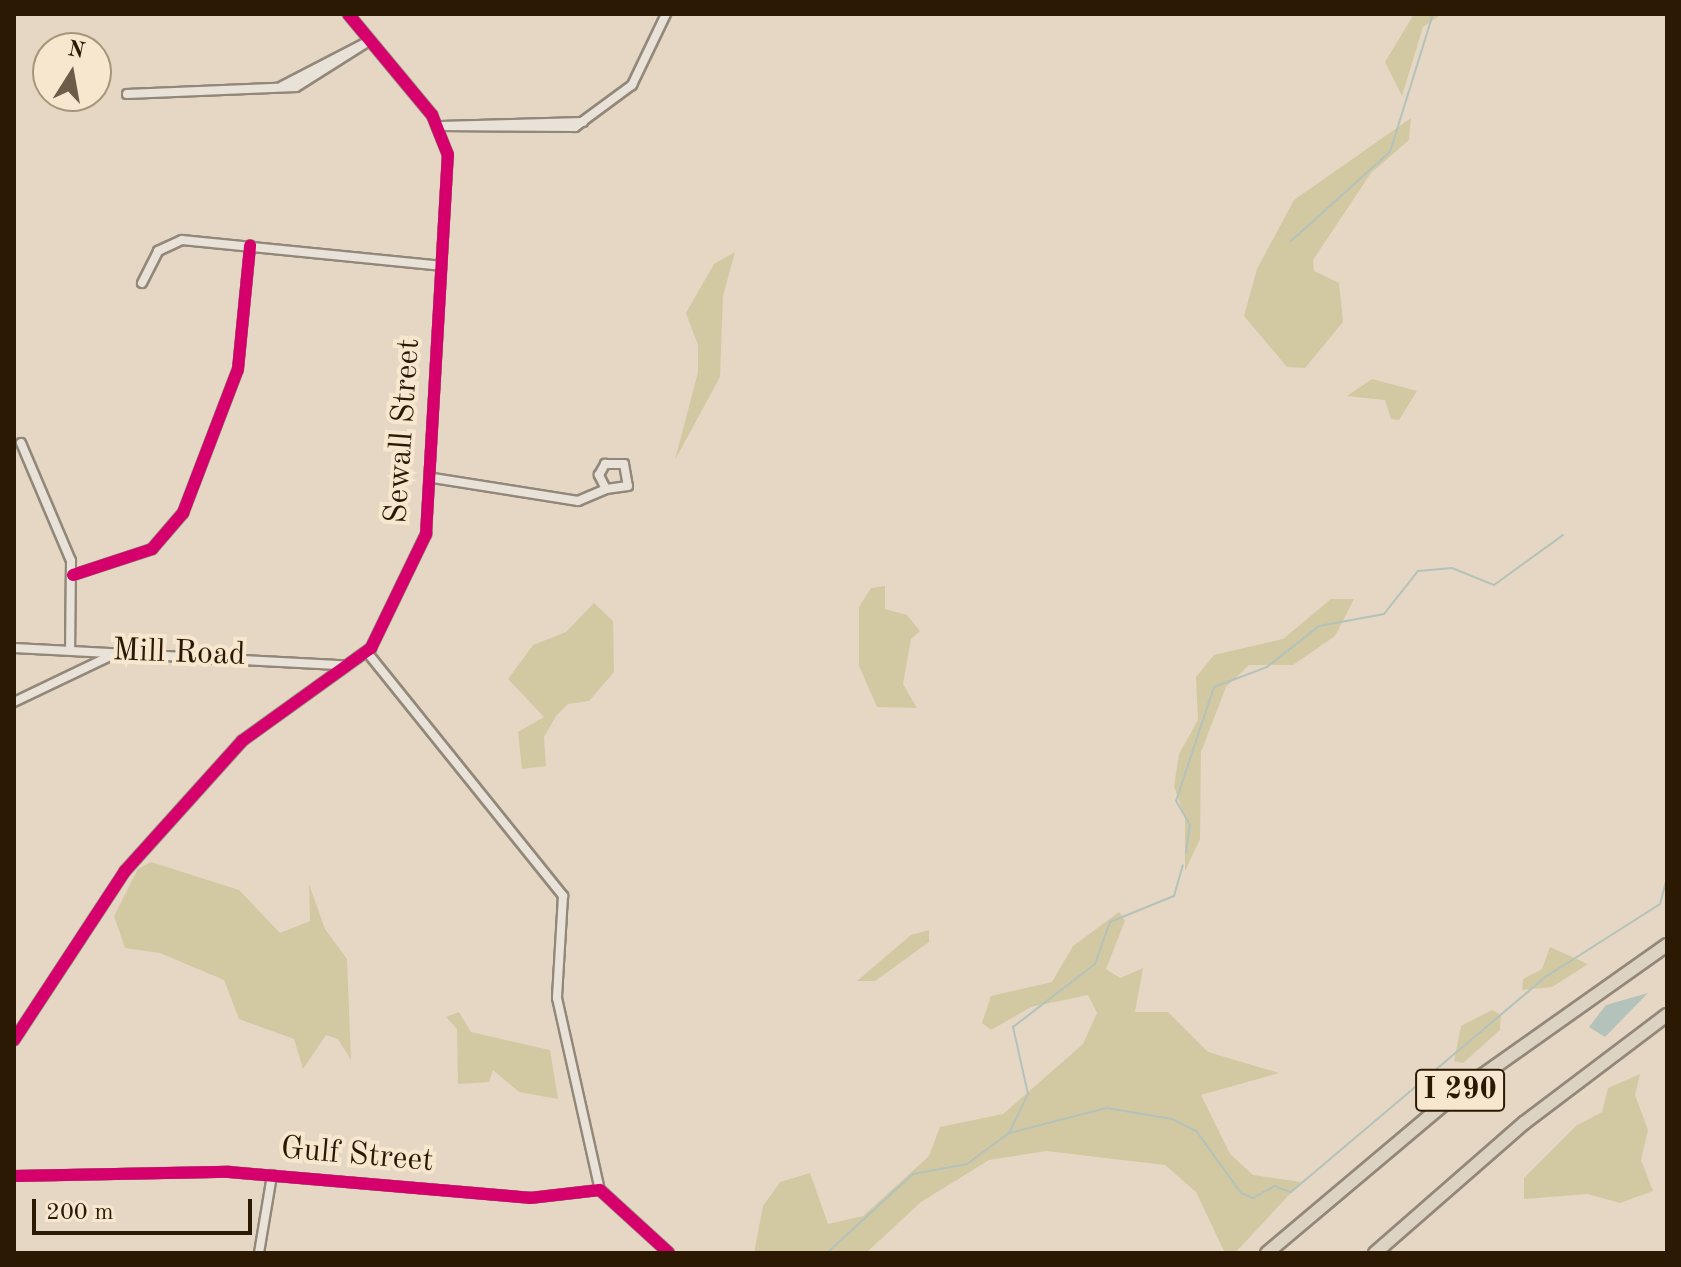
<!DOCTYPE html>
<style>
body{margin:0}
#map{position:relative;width:1681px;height:1267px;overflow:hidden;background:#e5d7c3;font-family:"Old Standard TT",serif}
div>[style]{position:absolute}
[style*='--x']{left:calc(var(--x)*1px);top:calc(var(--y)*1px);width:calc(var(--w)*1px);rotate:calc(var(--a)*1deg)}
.green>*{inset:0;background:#d2c9a3}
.water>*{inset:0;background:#b3c2ba}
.stream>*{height:2px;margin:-1px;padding:0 1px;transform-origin:1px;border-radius:1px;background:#b3c2ba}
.roads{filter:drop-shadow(2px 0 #92887a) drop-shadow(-2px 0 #92887a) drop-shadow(0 2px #92887a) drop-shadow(0 -2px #92887a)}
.minor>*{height:8px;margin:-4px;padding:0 4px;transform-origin:4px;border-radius:4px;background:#e9e2d8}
.highway>*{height:12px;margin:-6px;padding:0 6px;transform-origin:6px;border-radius:6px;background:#ddd3c3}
.cycleway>*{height:12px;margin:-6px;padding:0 6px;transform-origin:6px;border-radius:6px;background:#d6006c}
span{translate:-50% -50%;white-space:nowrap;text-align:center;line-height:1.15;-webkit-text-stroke:8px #f7e7cf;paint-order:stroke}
.shield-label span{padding:2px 6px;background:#f7e7cf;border:2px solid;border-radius:6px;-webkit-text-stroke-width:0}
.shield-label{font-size:30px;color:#2c1904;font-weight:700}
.street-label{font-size:32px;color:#2c1904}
.frame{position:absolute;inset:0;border:16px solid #2c1904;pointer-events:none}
.north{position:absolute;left:32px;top:32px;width:80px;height:80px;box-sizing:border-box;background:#f7e7cf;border:2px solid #a6957e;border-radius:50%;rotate:11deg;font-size:22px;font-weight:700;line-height:32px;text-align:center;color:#2c1904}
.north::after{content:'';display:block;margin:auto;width:28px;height:36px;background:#6d5c47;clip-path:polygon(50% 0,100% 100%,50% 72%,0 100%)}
.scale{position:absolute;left:32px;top:1199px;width:220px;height:36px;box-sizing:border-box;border:4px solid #2c1904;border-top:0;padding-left:10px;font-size:24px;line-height:28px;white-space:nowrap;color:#2c1904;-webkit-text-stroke:6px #f7e7cf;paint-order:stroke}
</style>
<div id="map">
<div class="green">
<div style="clip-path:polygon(1414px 14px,1442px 14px,1423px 27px,1402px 96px,1385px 62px)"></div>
<div style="clip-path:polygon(1411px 118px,1409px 140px,1371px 173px,1313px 260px,1314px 271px,1339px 283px,1343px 322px,1305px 368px,1287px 367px,1244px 316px,1257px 269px,1294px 200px)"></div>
<div style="clip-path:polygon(735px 252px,723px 296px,720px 377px,675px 460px,698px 372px,698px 345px,686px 313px,714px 264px)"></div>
<div style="clip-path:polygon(1372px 379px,1417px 391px,1399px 420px,1391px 419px,1385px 400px,1347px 396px)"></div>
<div style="clip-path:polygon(885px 586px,885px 609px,907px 615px,920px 631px,911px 639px,903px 684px,917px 708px,877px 707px,859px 666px,859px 607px,871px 588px)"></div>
<div style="clip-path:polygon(1331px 599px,1354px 599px,1335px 636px,1293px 665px,1249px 665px,1226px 687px,1201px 752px,1200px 839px,1185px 871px,1185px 818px,1174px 786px,1179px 754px,1198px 720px,1196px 677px,1214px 655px,1283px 639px)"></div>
<div style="clip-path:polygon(594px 603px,613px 621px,614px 672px,589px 701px,568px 704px,556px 716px,544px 737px,546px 766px,522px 769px,518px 732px,544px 717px,508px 679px,533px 645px,566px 632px)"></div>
<div style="clip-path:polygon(151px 862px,239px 890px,280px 933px,310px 921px,309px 884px,325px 929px,347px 959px,351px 1060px,338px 1039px,326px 1035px,303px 1069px,294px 1039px,239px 1019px,224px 980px,160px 953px,125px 948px,114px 916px,138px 869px)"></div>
<div style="clip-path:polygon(1119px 912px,1125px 921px,1106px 969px,1120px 978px,1143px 968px,1135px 1012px,1168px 1012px,1208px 1052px,1279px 1073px,1201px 1095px,1230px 1154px,1253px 1175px,1301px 1182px,1235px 1253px,1225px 1253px,1196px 1192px,1165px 1165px,1046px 1151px,989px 1160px,921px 1202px,866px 1253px,754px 1253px,763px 1206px,780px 1182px,810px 1173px,828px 1224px,863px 1216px,929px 1156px,940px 1127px,1003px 1114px,1083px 1044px,1097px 1013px,1088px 995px,1031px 1007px,991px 1030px,982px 1023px,991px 996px,1052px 982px,1073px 946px)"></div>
<div style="clip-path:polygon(929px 930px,929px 942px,875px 981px,857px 981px,911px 935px)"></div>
<div style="clip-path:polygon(1550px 947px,1588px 964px,1552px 987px,1522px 990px,1523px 979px,1542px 969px)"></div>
<div style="clip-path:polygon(1492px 1010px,1501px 1015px,1500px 1030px,1463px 1063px,1454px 1061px,1461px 1026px)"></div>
<div style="clip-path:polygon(459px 1012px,471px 1032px,550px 1050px,558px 1099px,519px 1092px,493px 1070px,489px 1082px,458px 1084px,457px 1029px,446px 1017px)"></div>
<div style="clip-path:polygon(1640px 1074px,1635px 1095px,1648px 1130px,1641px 1160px,1653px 1191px,1620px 1203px,1588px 1194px,1524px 1199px,1524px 1178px,1576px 1126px,1602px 1112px,1608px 1088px)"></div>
</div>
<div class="water">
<div style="clip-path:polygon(1648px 993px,1605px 1037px,1589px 1027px,1606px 1005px)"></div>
</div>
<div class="stream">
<div style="--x:1291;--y:241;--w:133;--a:-42"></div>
<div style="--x:1390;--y:152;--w:145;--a:-72.7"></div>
<div style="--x:1186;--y:852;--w:27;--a:-82"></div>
<div style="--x:1190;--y:825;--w:28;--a:-120"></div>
<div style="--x:1176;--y:801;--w:120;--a:-71.6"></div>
<div style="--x:1214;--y:687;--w:57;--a:-20.7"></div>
<div style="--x:1267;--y:667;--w:66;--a:-38.3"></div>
<div style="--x:1319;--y:626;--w:66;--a:-10.5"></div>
<div style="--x:1384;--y:614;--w:55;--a:-51.7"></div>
<div style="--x:1418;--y:571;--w:34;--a:-5"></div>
<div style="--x:1452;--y:568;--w:45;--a:22"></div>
<div style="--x:1494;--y:585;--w:85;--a:-35.9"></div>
<div style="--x:1009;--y:1133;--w:101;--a:-14.3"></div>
<div style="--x:1107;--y:1108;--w:66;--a:9.6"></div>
<div style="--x:1172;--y:1119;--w:28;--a:27"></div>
<div style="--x:1197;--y:1132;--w:75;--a:54.2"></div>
<div style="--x:1241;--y:1193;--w:13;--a:23"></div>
<div style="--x:1253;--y:1198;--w:25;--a:-29"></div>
<div style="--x:1275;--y:1186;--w:17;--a:21"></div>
<div style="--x:1291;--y:1192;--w:335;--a:-40.2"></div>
<div style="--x:1547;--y:976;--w:134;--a:-32.5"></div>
<div style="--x:1660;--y:904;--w:27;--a:-75"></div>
<div style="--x:827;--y:1253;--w:117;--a:-42.6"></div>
<div style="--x:913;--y:1174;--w:55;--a:-10.5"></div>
<div style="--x:967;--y:1164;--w:52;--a:-36.4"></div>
<div style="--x:1009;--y:1133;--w:43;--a:-64"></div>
<div style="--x:1028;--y:1094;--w:69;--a:-102.6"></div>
<div style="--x:1013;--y:1027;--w:103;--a:-37.5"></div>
<div style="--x:1095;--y:964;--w:45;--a:-70.3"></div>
<div style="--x:1110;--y:922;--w:69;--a:-22.1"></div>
<div style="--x:1174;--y:896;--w:32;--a:-74"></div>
</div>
<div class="roads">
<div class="minor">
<div style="--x:282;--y:86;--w:93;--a:-27.4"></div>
<div style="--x:127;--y:94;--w:169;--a:-2.4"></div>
<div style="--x:296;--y:87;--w:86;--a:-32.2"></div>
<div style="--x:439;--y:126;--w:136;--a:0.4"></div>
<div style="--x:575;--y:127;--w:71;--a:-36.4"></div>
<div style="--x:632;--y:85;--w:79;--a:-64.4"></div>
<div style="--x:441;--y:126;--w:142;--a:-1.6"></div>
<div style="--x:142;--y:283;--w:36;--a:-63"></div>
<div style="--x:158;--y:251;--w:26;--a:-25"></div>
<div style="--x:182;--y:240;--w:260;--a:5.7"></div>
<div style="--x:21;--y:443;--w:128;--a:67"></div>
<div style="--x:71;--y:561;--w:89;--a:90.6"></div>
<div style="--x:433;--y:478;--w:147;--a:9"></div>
<div style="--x:578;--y:501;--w:30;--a:-23"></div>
<div style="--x:606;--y:489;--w:16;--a:-117"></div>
<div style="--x:599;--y:475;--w:13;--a:-61"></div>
<div style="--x:605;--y:464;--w:19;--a:0"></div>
<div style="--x:624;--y:464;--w:22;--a:80"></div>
<div style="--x:628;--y:486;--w:22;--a:172"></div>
<div style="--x:73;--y:575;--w:83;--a:-18.2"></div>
<div style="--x:152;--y:549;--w:48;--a:-49.3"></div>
<div style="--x:183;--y:513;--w:154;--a:-69.1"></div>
<div style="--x:238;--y:369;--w:124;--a:-84.4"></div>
<div style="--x:14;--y:648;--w:329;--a:3"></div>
<div style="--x:367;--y:652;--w:313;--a:51.2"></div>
<div style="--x:563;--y:896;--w:102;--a:93.4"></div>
<div style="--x:557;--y:998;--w:197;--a:77.4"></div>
<div style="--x:14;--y:702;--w:111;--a:-25.6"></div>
<div style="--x:14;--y:1040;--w:202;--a:-56.7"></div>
<div style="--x:125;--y:871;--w:175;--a:-48"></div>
<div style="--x:242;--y:741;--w:159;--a:-35.8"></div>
<div style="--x:371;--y:648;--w:127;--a:-64.2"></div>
<div style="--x:426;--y:534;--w:380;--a:-86.7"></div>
<div style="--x:448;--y:155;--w:43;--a:-111.8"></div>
<div style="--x:432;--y:115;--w:131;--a:-129.7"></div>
<div style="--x:14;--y:1176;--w:215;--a:-1.1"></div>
<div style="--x:229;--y:1172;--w:302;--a:4.9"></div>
<div style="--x:530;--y:1198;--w:70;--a:-6.5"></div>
<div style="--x:600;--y:1190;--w:93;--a:42.4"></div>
<div style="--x:259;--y:1253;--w:79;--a:-80.5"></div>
</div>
<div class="highway">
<div style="--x:1267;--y:1253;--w:242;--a:-40.1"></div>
<div style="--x:1452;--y:1097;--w:263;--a:-35.3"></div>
<div style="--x:1375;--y:1253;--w:198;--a:-41.1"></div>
<div style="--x:1524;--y:1123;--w:179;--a:-37.1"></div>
</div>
</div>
<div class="cycleway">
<div style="--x:73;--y:575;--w:83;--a:-18.2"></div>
<div style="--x:152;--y:549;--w:48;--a:-49.3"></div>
<div style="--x:183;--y:513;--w:154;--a:-69.1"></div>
<div style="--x:238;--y:369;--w:124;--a:-84.4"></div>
<div style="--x:14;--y:1040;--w:202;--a:-56.7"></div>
<div style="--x:125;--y:871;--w:175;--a:-48"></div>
<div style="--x:242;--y:741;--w:159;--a:-35.8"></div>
<div style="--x:371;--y:648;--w:127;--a:-64.2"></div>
<div style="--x:426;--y:534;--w:380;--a:-86.7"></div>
<div style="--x:448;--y:155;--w:43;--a:-111.8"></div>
<div style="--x:432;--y:115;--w:131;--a:-129.7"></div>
<div style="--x:14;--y:1176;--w:215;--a:-1.1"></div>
<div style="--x:229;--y:1172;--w:302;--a:4.9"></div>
<div style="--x:530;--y:1198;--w:70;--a:-6.5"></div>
<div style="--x:600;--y:1190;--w:93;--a:42.4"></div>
</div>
<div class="shield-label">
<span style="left:1460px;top:1090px">I 290</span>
</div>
<div class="street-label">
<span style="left:404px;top:431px;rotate:-86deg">Sewall Street</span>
<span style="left:179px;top:654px;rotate:2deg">Mill Road</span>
<span style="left:357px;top:1156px;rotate:5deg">Gulf Street</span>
</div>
<div class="frame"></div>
<div class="north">N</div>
<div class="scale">200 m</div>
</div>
